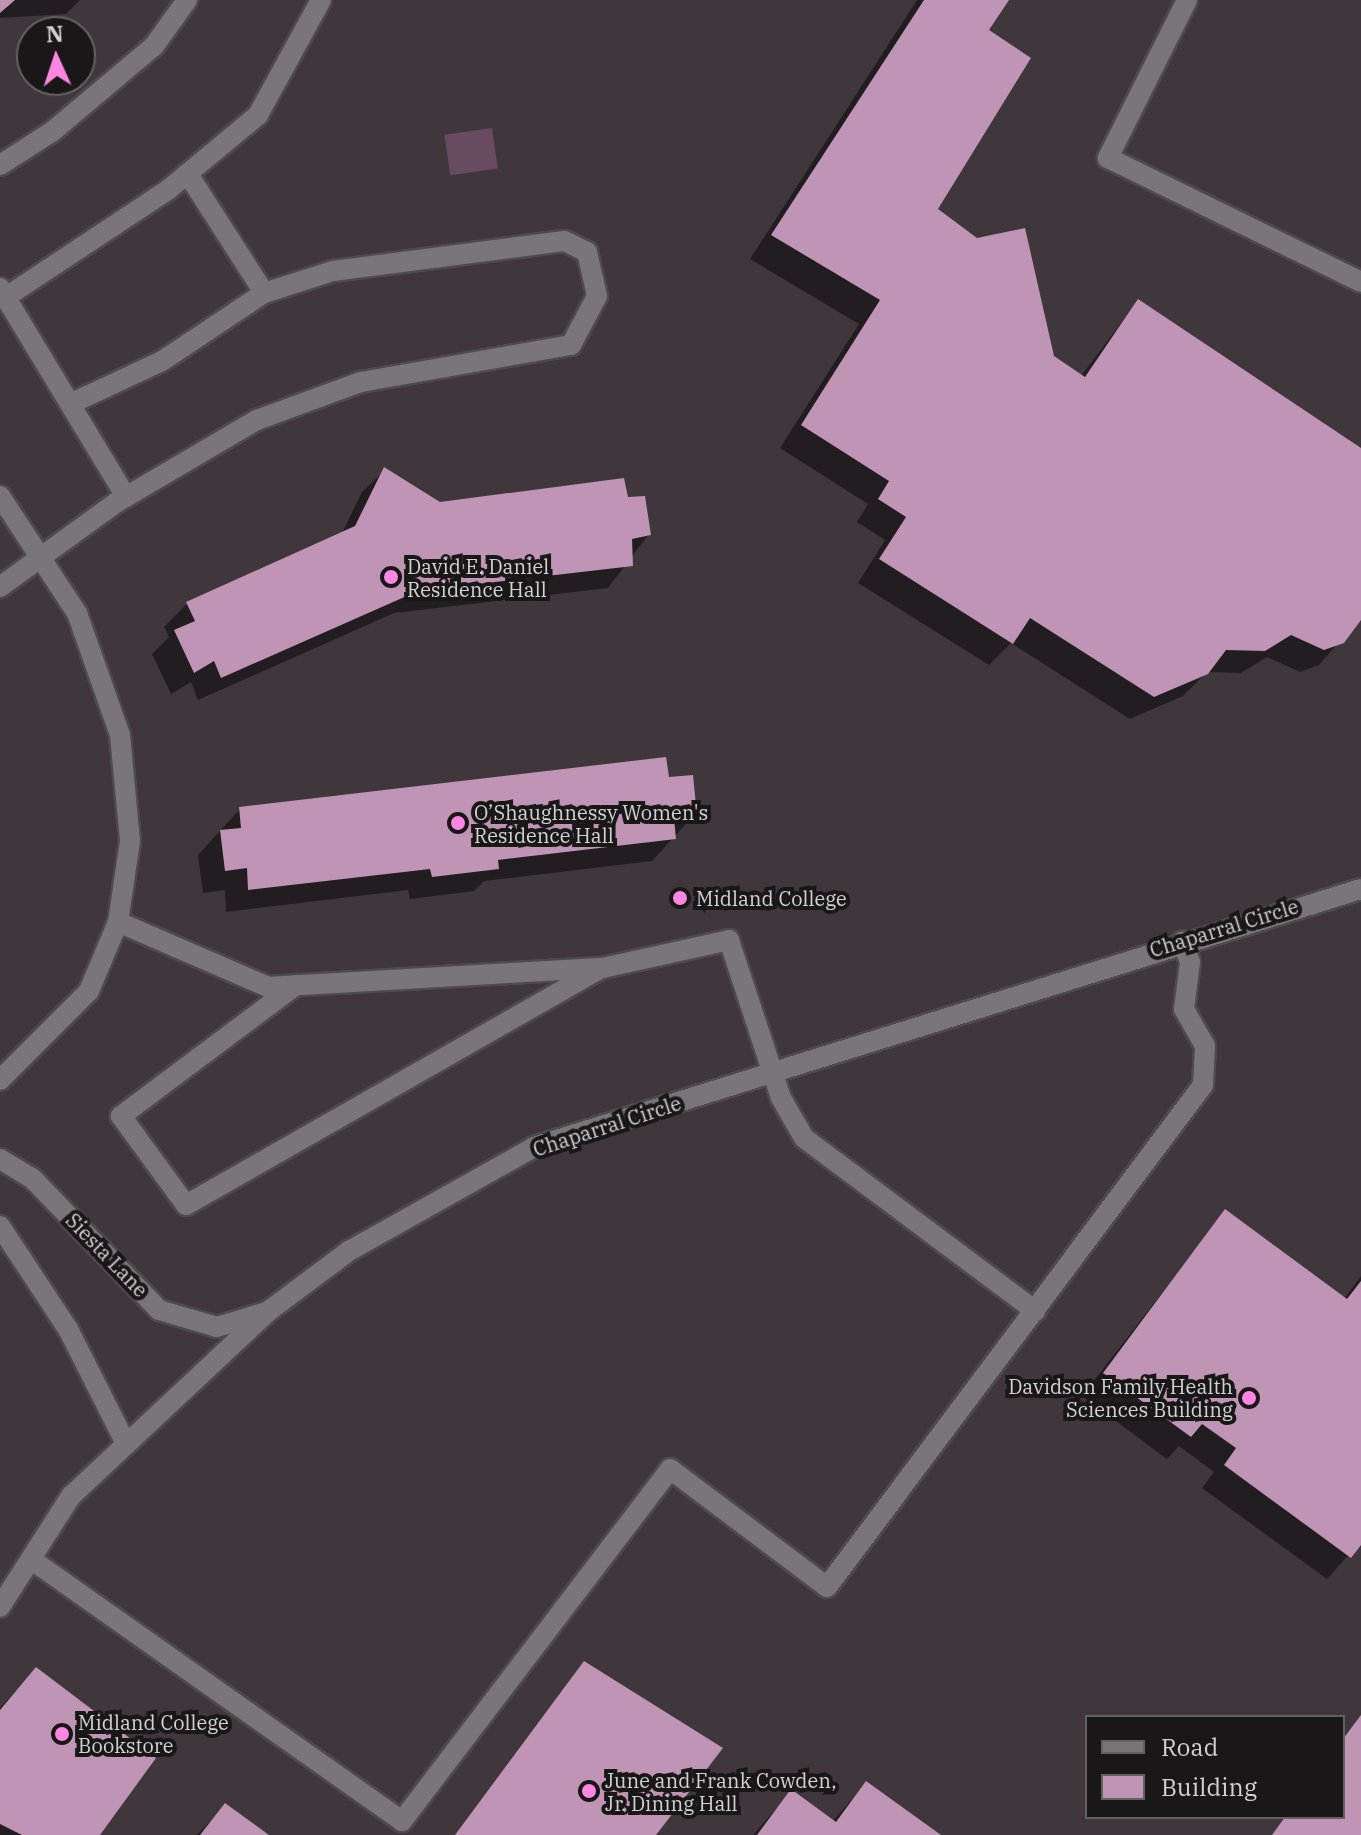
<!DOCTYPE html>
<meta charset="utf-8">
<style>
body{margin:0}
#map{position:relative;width:1361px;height:1835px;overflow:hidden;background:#322f31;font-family:"IBM Plex Serif",serif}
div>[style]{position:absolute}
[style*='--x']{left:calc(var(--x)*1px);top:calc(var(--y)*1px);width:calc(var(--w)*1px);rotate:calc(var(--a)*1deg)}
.built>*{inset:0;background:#40373d}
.green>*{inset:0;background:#684b60;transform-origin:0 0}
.shadow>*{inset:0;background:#0007}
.building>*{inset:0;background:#c094b4}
.roads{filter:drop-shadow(2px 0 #4d4b4d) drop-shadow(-2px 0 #4d4b4d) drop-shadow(0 2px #4d4b4d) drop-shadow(0 -2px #4d4b4d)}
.minor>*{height:20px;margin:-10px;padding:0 10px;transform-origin:10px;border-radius:10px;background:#797578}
.dots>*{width:22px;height:22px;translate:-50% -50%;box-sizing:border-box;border:4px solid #191718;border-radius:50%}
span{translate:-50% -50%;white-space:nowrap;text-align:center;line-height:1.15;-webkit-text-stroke:8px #191718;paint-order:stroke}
.poi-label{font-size:20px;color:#d3d2d3}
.left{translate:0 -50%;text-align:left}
.right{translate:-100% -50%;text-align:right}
.street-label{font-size:20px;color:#d3d2d3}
.legend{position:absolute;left:1085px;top:1715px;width:260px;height:104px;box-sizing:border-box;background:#191718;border:2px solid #636263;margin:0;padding:10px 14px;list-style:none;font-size:24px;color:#d3d2d3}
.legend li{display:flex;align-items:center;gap:16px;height:40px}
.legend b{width:40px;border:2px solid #636263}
.north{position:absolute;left:16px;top:16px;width:80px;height:80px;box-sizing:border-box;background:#191718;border:2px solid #636263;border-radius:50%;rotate:357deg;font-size:22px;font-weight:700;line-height:32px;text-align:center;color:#d3d2d3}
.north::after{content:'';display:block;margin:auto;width:28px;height:36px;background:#fd86e2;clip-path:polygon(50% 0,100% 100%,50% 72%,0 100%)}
</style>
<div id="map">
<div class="built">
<div style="clip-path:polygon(evenodd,0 0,1361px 0,1361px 1835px,0 1835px,0 0,32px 32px,80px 32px,80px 80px,32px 80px,32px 32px,0 0,1087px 1717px,1343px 1717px,1343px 1817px,1087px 1817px,1087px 1717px)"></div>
</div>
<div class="green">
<div style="left:492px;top:128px;width:41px;height:48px;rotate:82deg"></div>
</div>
<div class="shadow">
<div style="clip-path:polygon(0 0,80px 0,66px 14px,0 18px)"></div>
<div style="clip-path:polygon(917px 0,1007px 0,986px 30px,935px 210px,1052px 357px,1081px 376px,1138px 301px,1361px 450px,1361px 617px,1319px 665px,1300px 672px,1267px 657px,1241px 673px,1207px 672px,1183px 696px,1130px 719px,1011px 643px,989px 665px,858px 583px,885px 540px,857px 522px,868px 504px,780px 448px,859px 324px,750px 259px)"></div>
<div style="clip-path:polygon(385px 470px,440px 504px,626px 499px,649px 534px,608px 588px,394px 613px,198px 700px,191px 682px,171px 694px,152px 654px,169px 637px,164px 627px,187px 604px,341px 535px,362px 492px)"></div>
<div style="clip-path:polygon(667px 779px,695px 814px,652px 861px,484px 881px,474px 891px,410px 899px,408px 890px,226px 912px,225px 890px,203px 893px,198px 855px,240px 809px)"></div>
<div style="clip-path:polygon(1225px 1212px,1344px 1299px,1361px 1276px,1361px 1541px,1327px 1579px,1202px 1488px,1214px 1472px,1179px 1446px,1167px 1459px,1082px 1396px)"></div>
<div style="clip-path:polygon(36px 1669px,97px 1835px,0 1835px,0 1708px)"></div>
<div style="clip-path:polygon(866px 1783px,937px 1835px,753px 1835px,791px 1792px,832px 1822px)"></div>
<div style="clip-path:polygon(225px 1806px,265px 1835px,197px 1835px)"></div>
</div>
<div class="building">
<div style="clip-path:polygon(0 0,15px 0,0 13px)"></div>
<div style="clip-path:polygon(924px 0,1009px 0,989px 30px,1031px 58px,938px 209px,977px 238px,1025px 228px,1054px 356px,1085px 377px,1138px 299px,1361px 448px,1361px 620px,1344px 643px,1324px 650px,1291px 635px,1265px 651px,1226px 650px,1208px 674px,1154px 697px,1030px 618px,1013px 644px,879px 559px,906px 517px,878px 499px,889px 481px,801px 425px,880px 300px,771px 235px)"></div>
<div style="clip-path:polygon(384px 467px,440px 502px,624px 478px,628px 497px,645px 496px,651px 535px,632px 539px,633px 566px,418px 591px,221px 678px,214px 661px,194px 673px,174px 630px,195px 621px,186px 602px,355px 526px)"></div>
<div style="clip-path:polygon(666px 757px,669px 777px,693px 775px,697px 815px,674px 818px,676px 839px,498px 860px,499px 869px,432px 877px,430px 869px,248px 890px,247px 868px,225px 871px,220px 830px,241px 828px,239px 807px)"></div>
<div style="clip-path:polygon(1225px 1209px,1347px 1299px,1361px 1281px,1361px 1545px,1351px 1558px,1224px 1465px,1236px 1448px,1202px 1424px,1191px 1437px,1103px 1373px)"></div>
<div style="clip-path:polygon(584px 1661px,723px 1748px,656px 1835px,455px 1835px)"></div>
<div style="clip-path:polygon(36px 1667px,156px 1758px,100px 1835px,22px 1835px,0 1824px,0 1710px)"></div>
<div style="clip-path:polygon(1361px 1715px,1361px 1835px,1272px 1835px,1285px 1817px,1343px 1817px,1343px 1739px)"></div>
<div style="clip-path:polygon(866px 1781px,941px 1835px,757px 1835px,791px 1789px,836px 1822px)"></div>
<div style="clip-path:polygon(225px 1803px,269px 1835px,200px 1835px)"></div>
</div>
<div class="roads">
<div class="minor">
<div style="--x:1187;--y:0;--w:177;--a:116.6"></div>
<div style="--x:1108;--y:158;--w:282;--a:26.1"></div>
<div style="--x:0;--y:165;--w:63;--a:-32.7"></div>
<div style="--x:53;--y:131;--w:132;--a:-40.1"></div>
<div style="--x:154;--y:46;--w:57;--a:-54.3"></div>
<div style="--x:188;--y:174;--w:141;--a:57.4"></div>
<div style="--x:0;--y:288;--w:244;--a:58.9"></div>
<div style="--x:6;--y:297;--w:196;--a:-33.5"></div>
<div style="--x:169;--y:189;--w:116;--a:-39.7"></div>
<div style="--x:258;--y:115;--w:131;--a:-61.3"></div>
<div style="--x:0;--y:496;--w:140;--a:56.7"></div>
<div style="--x:77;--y:613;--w:129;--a:70.6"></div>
<div style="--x:120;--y:735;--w:106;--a:84.6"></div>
<div style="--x:130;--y:841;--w:82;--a:98.4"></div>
<div style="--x:118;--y:922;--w:75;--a:112.8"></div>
<div style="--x:89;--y:991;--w:126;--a:135"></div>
<div style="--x:0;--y:587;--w:145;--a:-36"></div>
<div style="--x:117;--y:502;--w:162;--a:-30.4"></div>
<div style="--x:257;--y:420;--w:111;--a:-20.1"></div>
<div style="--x:361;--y:382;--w:213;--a:-10"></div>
<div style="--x:571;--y:345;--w:55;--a:-62"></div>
<div style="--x:597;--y:296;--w:45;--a:-102.8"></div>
<div style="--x:587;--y:252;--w:25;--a:-154"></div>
<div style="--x:564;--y:241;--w:233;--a:172.6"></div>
<div style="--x:333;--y:271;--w:72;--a:162.3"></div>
<div style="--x:264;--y:293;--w:123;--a:146.3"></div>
<div style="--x:162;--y:361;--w:99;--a:155"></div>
<div style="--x:118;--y:922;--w:163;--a:23.4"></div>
<div style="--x:268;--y:987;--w:335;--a:-3.3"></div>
<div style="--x:602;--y:968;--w:130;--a:-12.4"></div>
<div style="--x:729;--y:940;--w:166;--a:71.8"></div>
<div style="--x:781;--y:1098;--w:46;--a:60.1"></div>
<div style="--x:804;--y:1138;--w:289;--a:36.8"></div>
<div style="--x:296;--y:985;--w:219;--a:143.2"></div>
<div style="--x:121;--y:1116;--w:110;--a:53.9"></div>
<div style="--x:186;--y:1205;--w:474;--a:-29.7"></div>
<div style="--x:0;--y:1159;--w:37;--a:31"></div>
<div style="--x:32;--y:1178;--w:183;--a:46.1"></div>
<div style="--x:159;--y:1310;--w:60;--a:16.3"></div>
<div style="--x:217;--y:1327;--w:48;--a:-16.9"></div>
<div style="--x:0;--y:1226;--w:123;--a:56.6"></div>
<div style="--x:68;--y:1329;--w:129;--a:63.2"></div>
<div style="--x:32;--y:1560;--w:453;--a:35.2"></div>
<div style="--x:402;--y:1821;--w:442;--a:-52.7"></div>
<div style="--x:670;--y:1469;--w:196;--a:36.9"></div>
<div style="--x:827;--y:1587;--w:627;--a:-53.17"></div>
<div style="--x:1203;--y:1085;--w:39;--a:-87"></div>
<div style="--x:1205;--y:1046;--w:43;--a:-119.6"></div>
<div style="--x:1184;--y:1009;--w:47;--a:-82.7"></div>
<div style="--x:1190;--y:962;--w:22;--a:-111"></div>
<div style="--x:0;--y:1607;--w:132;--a:-57.4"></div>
<div style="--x:71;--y:1496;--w:272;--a:-43.1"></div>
<div style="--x:270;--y:1310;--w:99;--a:-36.8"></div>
<div style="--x:349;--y:1251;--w:212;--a:-29.3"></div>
<div style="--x:534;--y:1147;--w:866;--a:-17.33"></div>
</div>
</div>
<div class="dots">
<div style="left:391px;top:577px;background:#fd86e2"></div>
<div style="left:458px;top:823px;background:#fd86e2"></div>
<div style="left:680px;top:898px;background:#fd86e2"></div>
<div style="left:1249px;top:1398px;background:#fd86e2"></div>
<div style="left:62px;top:1734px;background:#fd86e2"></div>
<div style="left:589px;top:1791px;background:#fd86e2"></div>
</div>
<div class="poi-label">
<span class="left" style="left:407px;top:578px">David E. Daniel<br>Residence Hall</span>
<span class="left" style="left:474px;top:824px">O’Shaughnessy Women's<br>Residence Hall</span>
<span class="left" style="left:696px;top:898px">Midland College</span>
<span class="right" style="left:1233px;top:1398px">Davidson Family Health<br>Sciences Building</span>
<span class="left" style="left:78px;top:1734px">Midland College<br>Bookstore</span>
<span class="left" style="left:605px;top:1792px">June and Frank Cowden,<br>Jr. Dining Hall</span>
</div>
<div class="street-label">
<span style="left:1224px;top:928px;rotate:-17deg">Chaparral Circle</span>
<span style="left:607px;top:1126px;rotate:-18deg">Chaparral Circle</span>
<span style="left:107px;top:1255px;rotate:46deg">Siesta Lane</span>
</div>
<ul class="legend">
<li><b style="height:10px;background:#797578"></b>Road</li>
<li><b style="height:22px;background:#c094b4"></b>Building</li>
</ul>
<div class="north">N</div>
</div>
